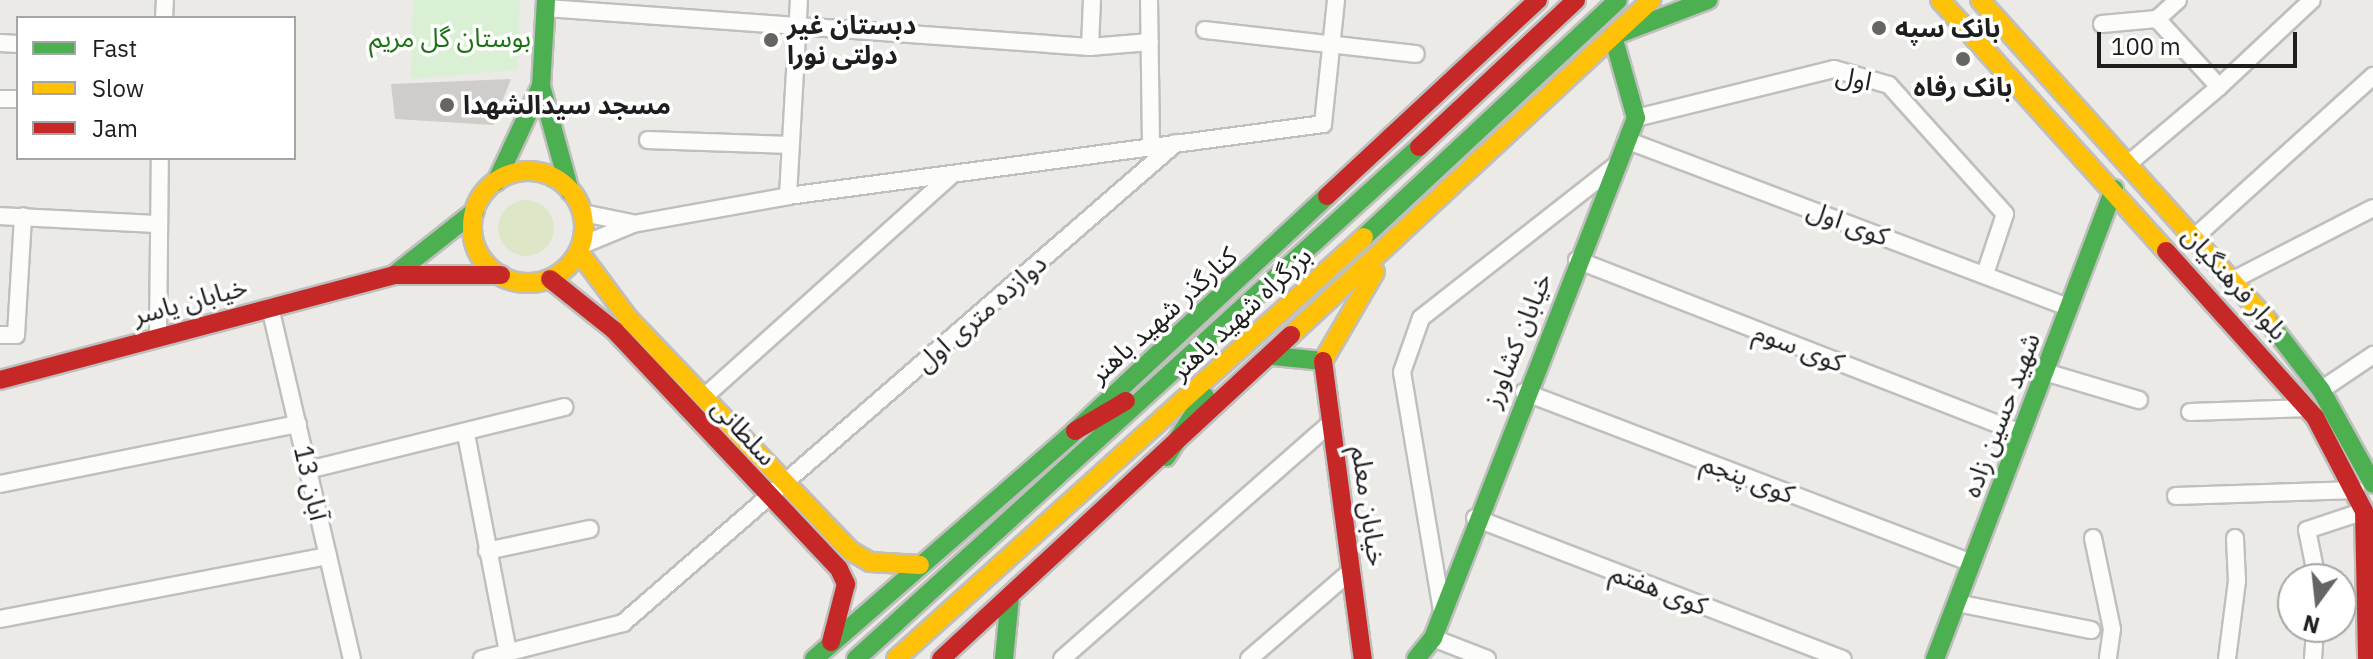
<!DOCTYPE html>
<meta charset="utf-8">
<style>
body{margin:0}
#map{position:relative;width:2373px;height:659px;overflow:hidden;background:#eceae7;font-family:"IBM Plex Sans","Noto Sans Arabic",sans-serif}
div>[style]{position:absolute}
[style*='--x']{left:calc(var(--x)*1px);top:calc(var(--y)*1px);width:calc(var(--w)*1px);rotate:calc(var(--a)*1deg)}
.grass>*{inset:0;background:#dde7c8}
.round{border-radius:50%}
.park>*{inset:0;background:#d9f0d5}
.building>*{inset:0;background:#cfccca}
.roads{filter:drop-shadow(2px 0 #bfbfbd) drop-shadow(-2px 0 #bfbfbd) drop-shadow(0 2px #bfbfbd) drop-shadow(0 -2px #bfbfbd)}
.street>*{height:16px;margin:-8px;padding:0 8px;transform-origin:8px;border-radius:8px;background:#fcfcfb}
.fast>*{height:18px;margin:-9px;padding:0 9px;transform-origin:9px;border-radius:9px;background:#4caf50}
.slow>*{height:18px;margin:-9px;padding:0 9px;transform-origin:9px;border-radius:9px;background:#ffc107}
.slow>.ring{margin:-9px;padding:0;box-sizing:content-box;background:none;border:18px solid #ffc107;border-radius:50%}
.jam>*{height:18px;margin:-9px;padding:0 9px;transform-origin:9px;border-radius:9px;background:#c62828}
.dots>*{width:22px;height:22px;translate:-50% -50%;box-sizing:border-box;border:4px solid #fff;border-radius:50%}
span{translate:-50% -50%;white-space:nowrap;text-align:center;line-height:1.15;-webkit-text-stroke:7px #fff;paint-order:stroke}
.poi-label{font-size:26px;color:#1e1e1e;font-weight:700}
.left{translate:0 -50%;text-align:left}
.park-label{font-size:26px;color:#1b7315}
.street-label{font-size:26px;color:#1e1e1e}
.legend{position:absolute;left:16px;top:16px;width:280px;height:144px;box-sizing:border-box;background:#fff;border:2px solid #a5a5a5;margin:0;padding:10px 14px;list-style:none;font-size:24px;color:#1e1e1e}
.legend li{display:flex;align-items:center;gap:16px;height:40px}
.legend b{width:40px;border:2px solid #a5a5a5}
.north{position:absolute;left:2277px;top:563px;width:80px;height:80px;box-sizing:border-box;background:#fff;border:2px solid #a5a5a5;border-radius:50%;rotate:195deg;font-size:22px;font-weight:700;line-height:32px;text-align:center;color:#1e1e1e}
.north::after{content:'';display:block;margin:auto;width:28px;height:36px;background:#666564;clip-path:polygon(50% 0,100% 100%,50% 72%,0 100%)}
.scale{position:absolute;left:2097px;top:32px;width:200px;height:36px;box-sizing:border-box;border:4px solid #1e1e1e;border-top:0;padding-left:10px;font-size:24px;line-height:28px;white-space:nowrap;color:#1e1e1e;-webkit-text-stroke:6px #fff;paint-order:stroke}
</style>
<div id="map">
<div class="grass">
<div class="round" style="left:498px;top:200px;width:56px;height:56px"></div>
</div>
<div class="park">
<div style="clip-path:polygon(413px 0,520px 0,517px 70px,411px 79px)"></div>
</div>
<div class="building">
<div style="clip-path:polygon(511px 79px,493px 125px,395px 119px,391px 84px)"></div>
</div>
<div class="roads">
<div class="street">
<div style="--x:1149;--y:0;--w:146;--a:89.2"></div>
<div style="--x:546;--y:8;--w:545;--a:4.1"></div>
<div style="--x:1090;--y:47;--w:60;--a:-4.8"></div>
<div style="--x:164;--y:18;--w:18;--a:-87"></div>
<div style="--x:2157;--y:19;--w:28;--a:-42"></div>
<div style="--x:2102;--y:24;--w:55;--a:-5.2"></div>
<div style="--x:2157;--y:19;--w:92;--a:47.6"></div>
<div style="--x:2219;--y:87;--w:127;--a:-43.1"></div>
<div style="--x:1205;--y:30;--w:212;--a:6.5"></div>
<div style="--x:0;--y:43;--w:18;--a:3"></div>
<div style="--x:1090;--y:47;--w:47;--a:-87.6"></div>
<div style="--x:0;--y:99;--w:18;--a:0"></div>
<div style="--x:1636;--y:118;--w:204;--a:-13.9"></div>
<div style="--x:1834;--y:69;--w:57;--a:16.2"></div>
<div style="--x:1889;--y:85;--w:173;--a:48"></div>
<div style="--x:2005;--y:214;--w:63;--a:108.4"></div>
<div style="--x:648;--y:140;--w:142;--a:2"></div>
<div style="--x:1626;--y:140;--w:473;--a:20.7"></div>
<div style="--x:2128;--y:164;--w:119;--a:-40.2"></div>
<div style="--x:788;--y:196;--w:196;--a:-86.8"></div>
<div style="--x:583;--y:213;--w:50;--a:11.5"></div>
<div style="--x:0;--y:216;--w:158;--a:2.9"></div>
<div style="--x:2196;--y:236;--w:239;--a:-42.1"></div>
<div style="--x:582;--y:245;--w:55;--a:-22.4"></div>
<div style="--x:633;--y:224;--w:158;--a:-10.2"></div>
<div style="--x:788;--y:196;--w:540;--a:-7.66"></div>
<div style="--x:1323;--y:124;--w:125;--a:-84"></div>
<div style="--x:1577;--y:260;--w:477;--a:21.3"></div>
<div style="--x:2235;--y:279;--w:155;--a:-27.2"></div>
<div style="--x:270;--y:307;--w:361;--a:76.9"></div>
<div style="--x:0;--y:335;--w:16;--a:0"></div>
<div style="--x:16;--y:335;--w:119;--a:-86.6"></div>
<div style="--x:158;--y:336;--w:178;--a:-89.4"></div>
<div style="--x:2045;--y:372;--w:98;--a:16.6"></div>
<div style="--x:2321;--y:390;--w:63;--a:-33.9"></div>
<div style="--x:1524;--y:392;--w:480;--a:20.9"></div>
<div style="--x:704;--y:397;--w:332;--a:-41.9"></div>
<div style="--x:2190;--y:412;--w:118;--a:-1.9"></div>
<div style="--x:466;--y:434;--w:222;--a:79.1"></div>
<div style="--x:308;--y:470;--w:264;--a:-13.8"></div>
<div style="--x:0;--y:484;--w:304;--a:-11.4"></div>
<div style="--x:2176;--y:496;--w:180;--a:-1.9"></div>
<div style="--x:1475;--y:518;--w:394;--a:21"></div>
<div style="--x:2093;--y:538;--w:93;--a:78.2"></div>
<div style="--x:2112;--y:629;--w:30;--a:98"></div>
<div style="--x:487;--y:551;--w:105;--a:-12.1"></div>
<div style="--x:2317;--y:579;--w:50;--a:-101.5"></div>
<div style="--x:2307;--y:530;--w:60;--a:-18.4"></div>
<div style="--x:1957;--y:603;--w:137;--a:11.4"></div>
<div style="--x:1442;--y:611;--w:242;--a:-99.5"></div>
<div style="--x:1402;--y:372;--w:57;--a:-70.6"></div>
<div style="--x:1421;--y:318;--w:246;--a:-38.1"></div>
<div style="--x:0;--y:619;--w:334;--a:-10.9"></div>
<div style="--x:1433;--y:638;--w:58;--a:21.3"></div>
<div style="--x:482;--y:659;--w:146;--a:-14.3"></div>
<div style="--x:623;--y:623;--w:732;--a:-40.96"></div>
<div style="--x:1062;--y:659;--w:358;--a:-41.3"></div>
<div style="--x:1249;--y:659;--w:135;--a:-40.8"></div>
<div style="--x:2227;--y:659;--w:79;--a:-82.7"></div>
<div style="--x:2237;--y:581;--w:43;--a:-92.7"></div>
<div style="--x:2313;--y:659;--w:32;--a:-86"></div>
</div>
<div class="fast">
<div style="--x:546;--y:0;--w:86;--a:93.3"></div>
<div style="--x:541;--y:86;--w:109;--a:74.6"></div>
<div style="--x:496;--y:182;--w:106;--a:-64.9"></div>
<div style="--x:1364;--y:237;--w:347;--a:-43"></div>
<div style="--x:394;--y:275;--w:103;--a:-38.3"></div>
<div style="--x:2268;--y:321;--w:87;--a:52.5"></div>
<div style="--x:2321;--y:390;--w:107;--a:61"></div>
<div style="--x:1274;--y:356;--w:49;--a:5.8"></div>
<div style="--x:1166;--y:457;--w:72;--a:-57"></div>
<div style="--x:814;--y:659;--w:347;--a:-41.1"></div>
<div style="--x:1075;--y:431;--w:345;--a:-43"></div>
<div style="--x:856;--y:659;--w:761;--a:-42.28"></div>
<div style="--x:1004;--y:659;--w:62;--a:-84.5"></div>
<div style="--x:1416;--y:659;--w:27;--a:-51"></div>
<div style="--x:1433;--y:638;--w:558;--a:-68.68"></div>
<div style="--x:1636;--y:118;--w:85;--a:-105.7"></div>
<div style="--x:1613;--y:36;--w:102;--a:-20.8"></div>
<div style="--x:1935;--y:659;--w:503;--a:-69.15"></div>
</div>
<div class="slow">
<div style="--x:1940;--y:0;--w:338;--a:48"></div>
<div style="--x:1980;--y:0;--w:431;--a:48.1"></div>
<div class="ring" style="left:472px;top:171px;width:94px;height:94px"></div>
<div style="--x:579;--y:252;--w:84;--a:53.3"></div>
<div style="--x:629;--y:319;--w:321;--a:46.3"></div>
<div style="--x:851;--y:551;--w:22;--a:30"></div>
<div style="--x:870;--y:562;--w:50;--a:3.4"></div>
<div style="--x:1291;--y:335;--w:492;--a:-42.9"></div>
<div style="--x:1323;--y:361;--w:103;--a:-59.7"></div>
<div style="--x:896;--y:659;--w:630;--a:-42.04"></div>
</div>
<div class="jam">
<div style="--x:1419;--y:147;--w:215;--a:-43.1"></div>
<div style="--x:1327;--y:196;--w:288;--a:-42.9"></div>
<div style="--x:2166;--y:251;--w:223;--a:48.1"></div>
<div style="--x:2315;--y:417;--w:106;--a:62.5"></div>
<div style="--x:2364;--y:511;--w:148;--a:88.8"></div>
<div style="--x:550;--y:279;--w:82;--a:38.6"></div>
<div style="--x:614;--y:330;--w:328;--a:46.7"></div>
<div style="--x:839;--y:569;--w:17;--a:65"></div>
<div style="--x:846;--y:584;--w:60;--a:104.5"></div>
<div style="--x:1323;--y:361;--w:301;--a:82.4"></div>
<div style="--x:0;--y:380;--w:408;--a:-14.9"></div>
<div style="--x:394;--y:275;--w:107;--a:0"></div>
<div style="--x:1075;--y:431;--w:59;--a:-30.5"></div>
<div style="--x:941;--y:659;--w:477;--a:-42.8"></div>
</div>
</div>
<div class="dots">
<div style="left:1879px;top:28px;background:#666564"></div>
<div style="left:771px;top:40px;background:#666564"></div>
<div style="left:1963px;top:59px;background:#666564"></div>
<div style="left:447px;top:105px;background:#666564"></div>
</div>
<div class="poi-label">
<span class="left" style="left:787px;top:40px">دبستان غیر<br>دولتی نورا</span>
<span class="left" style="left:1895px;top:28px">بانک سپه</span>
<span style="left:1963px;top:87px">بانک رفاه</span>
<span class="left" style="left:463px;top:105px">مسجد سیدالشهدا</span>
</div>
<div class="park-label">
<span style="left:450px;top:38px">بوستان گل مریم</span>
</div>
<div class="street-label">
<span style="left:1854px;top:78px;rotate:12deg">اول</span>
<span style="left:1848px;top:223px;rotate:20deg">کوی اول</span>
<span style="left:2235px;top:283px;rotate:48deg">بلوار فرهنگیان</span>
<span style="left:190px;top:301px;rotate:-15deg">خیابان یاسر</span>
<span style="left:981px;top:313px;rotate:-41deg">دوازده متری اول</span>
<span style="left:1241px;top:313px;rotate:-43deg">بزرگراه شهید باهنر</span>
<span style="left:1163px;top:315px;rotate:-42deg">کنارگذر شهید باهنر</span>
<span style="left:1517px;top:340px;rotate:-68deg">خیابان کشاورز</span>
<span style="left:1799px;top:347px;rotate:21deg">کوی سوم</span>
<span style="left:2001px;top:415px;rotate:-69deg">شهید حسین زاده</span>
<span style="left:744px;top:432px;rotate:47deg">سلطانی</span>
<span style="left:1748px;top:478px;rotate:21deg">کوی پنجم</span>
<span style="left:311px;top:483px;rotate:77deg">13 آبان</span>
<span style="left:1369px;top:506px;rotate:82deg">خیابان معلم</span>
<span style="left:1659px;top:589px;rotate:21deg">کوی هفتم</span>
</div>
<ul class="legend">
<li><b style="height:10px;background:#4caf50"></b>Fast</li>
<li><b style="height:10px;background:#ffc107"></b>Slow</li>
<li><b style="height:10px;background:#c62828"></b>Jam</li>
</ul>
<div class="north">N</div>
<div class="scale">100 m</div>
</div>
